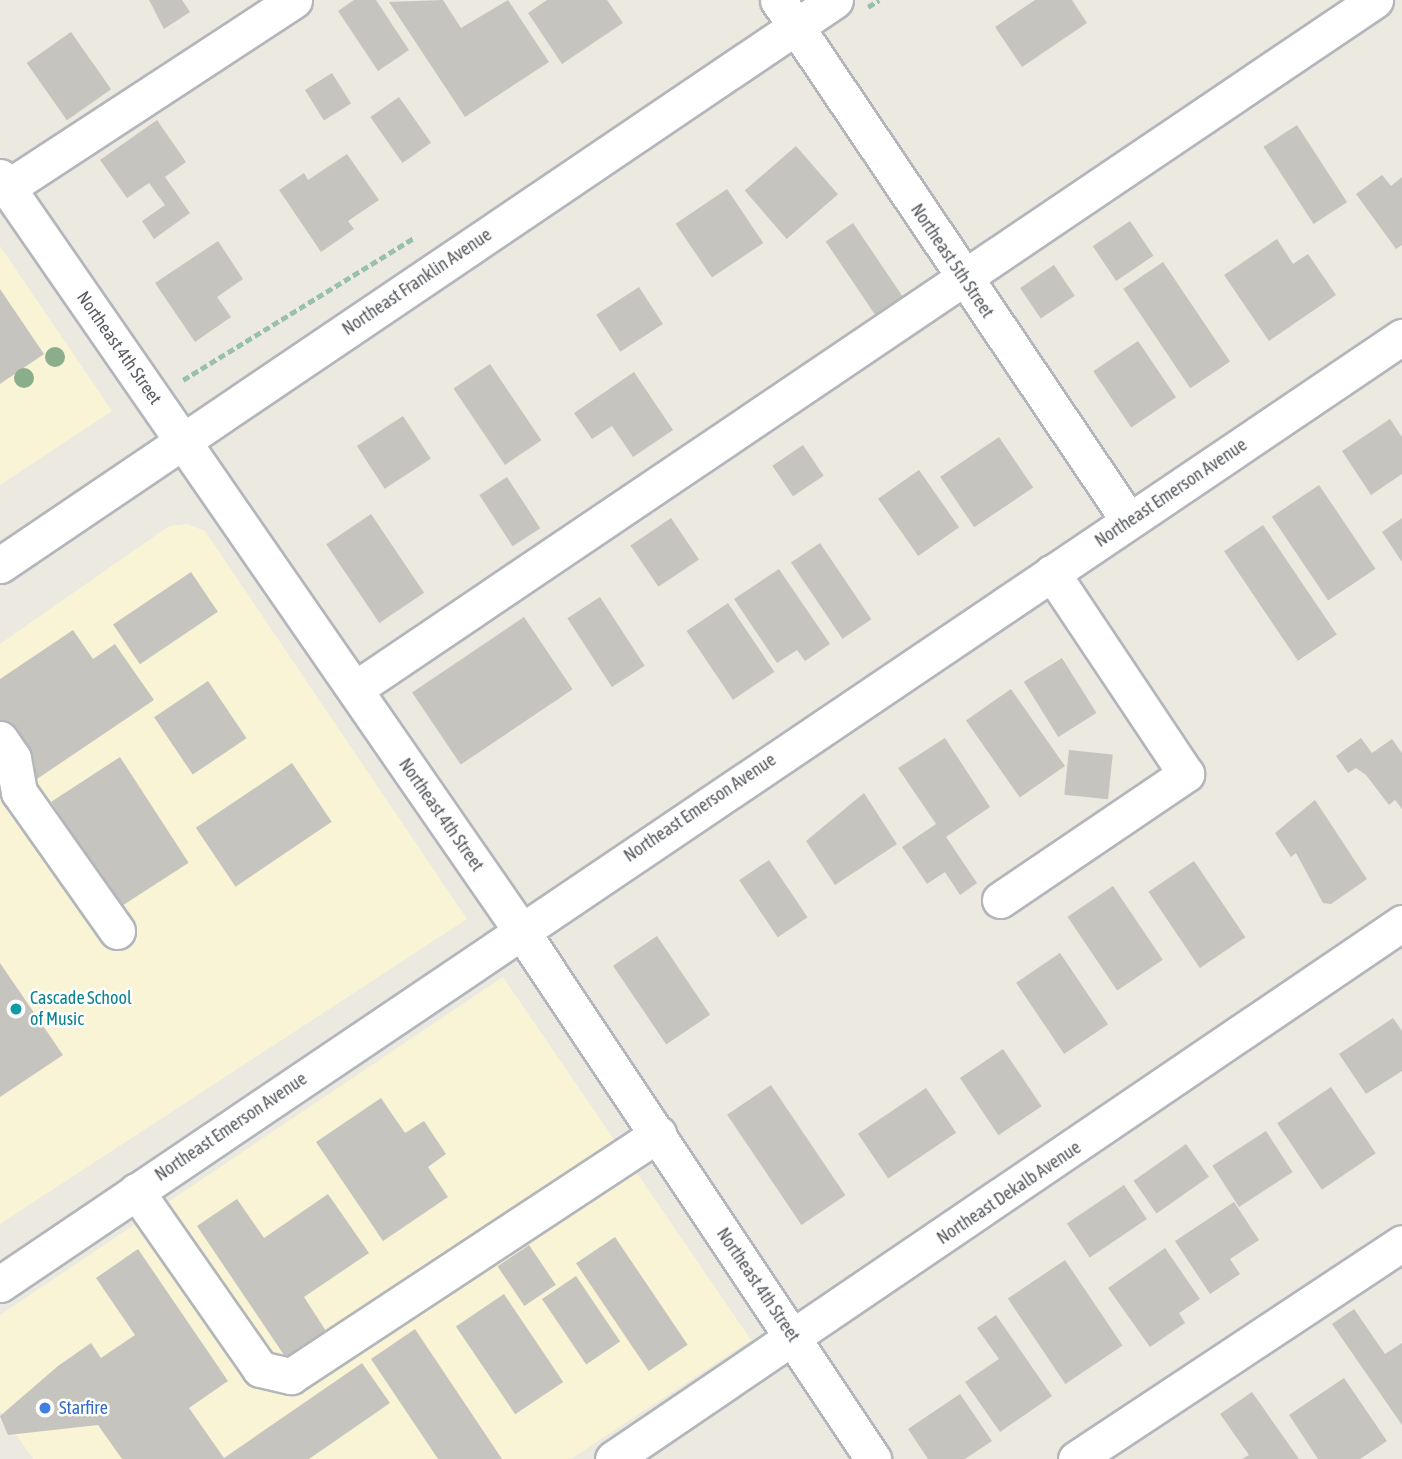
<!DOCTYPE html>
<style>
body{margin:0}
#map{position:relative;width:1402px;height:1459px;overflow:hidden;background:#ebe9e0;font-family:"Asap Condensed",sans-serif}
div>[style]{position:absolute}
[style*='--x']{left:calc(var(--x)*1px);top:calc(var(--y)*1px);width:calc(var(--w)*1px);rotate:calc(var(--a)*1deg)}
.commercial>*{inset:0;background:#faf4d6}
.building>*{inset:0;background:#c6c4be;transform-origin:0 0}
.path>*{height:4.5px;margin-top:-2.25px;transform-origin:0;background:repeating-linear-gradient(90deg,#99c1a7 0 7px,transparent 0 10.5px)}
.roads{filter:drop-shadow(2px 0 #b3b6ba) drop-shadow(-2px 0 #b3b6ba) drop-shadow(0 2px #b3b6ba) drop-shadow(0 -2px #b3b6ba)}
.minor>*{height:35px;margin:-17.5px;padding:0 17.5px;transform-origin:17.5px;border-radius:17.5px;background:#fff}
.trees>*{width:20px;height:20px;margin:-10px;border-radius:50%;background:#8aae89}
.dots>*{width:19px;height:19px;translate:-50% -50%;box-sizing:border-box;border:4px solid #fff;border-radius:50%}
span{translate:-50% -50%;white-space:nowrap;text-align:center;line-height:1.15;-webkit-text-stroke:5px #fff;paint-order:stroke}
.street-label{font-size:18px;color:#595c60}
.culture-label{font-size:18px;color:#0d838f}
.left{translate:0 -50%;text-align:left}
.shop-label{font-size:18px;color:#366cbe}
</style>
<div id="map">
<div class="commercial">
<div style="clip-path:polygon(0 246px,112px 411px,0 485px)"></div>
<div style="clip-path:polygon(187px 524px,205px 531px,467px 919px,0 1224px,0 644px,169px 526px)"></div>
<div style="clip-path:polygon(503px 977px,751px 1340px,571px 1459px,33px 1459px,0 1411px,0 1315px)"></div>
</div>
<div class="building">
<div style="clip-path:polygon(149px 0,182px 0,190px 12px,164px 29px)"></div>
<div style="clip-path:polygon(354px 0,376px 0,409px 50px,378px 71px,338px 11px)"></div>
<div style="clip-path:polygon(443px 0,461px 28px,508px 0,549px 62px,465px 117px,389px 2px)"></div>
<div style="clip-path:polygon(547px 0,607px 0,623px 23px,562px 64px,528px 13px)"></div>
<div style="clip-path:polygon(1035px 0,1072px 0,1087px 23px,1022px 67px,995px 27px)"></div>
<div style="left:71px;top:32px;width:70px;height:54px;rotate:55deg"></div>
<div style="left:332px;top:73px;width:36px;height:32px;rotate:58deg"></div>
<div style="left:399px;top:97px;width:56px;height:35px;rotate:55deg"></div>
<div style="clip-path:polygon(157px 120px,186px 162px,165px 177px,190px 213px,154px 239px,142px 221px,165px 205px,149px 183px,127px 198px,100px 160px)"></div>
<div style="left:1297px;top:125px;width:92px;height:40px;rotate:57deg"></div>
<div style="left:796px;top:146px;width:64px;height:68px;rotate:49deg"></div>
<div style="clip-path:polygon(347px 154px,379px 200px,348px 221px,354px 229px,321px 252px,279px 190px,304px 173px,308px 180px)"></div>
<div style="clip-path:polygon(1382px 175px,1391px 186px,1402px 177px,1402px 245px,1396px 249px,1356px 194px)"></div>
<div style="left:727px;top:189px;width:65px;height:62px;rotate:56deg"></div>
<div style="left:1130px;top:221px;width:42px;height:45px;rotate:56deg"></div>
<div style="left:853px;top:223px;width:92px;height:33px;rotate:56deg"></div>
<div style="clip-path:polygon(1277px 239px,1293px 264px,1308px 254px,1336px 295px,1269px 341px,1224px 275px)"></div>
<div style="clip-path:polygon(218px 241px,243px 279px,217px 297px,231px 317px,195px 342px,155px 283px)"></div>
<div style="left:1163px;top:262px;width:120px;height:48px;rotate:56deg"></div>
<div style="left:1054px;top:265px;width:37px;height:41px;rotate:56deg"></div>
<div style="left:639px;top:287px;width:44px;height:51px;rotate:57deg"></div>
<div style="clip-path:polygon(0 289px,44px 354px,0 384px)"></div>
<div style="left:1138px;top:341px;width:68px;height:54px;rotate:56deg"></div>
<div style="left:490px;top:364px;width:92px;height:44px;rotate:56deg"></div>
<div style="clip-path:polygon(634px 372px,673px 430px,633px 457px,612px 426px,592px 439px,574px 413px)"></div>
<div style="left:403px;top:416px;width:51px;height:55px;rotate:57deg"></div>
<div style="clip-path:polygon(1390px 419px,1402px 437px,1402px 474px,1371px 495px,1342px 451px)"></div>
<div style="left:999px;top:437px;width:61px;height:71px;rotate:56deg"></div>
<div style="left:803px;top:445px;width:37px;height:37px;rotate:56deg"></div>
<div style="left:919px;top:470px;width:70px;height:50px;rotate:55deg"></div>
<div style="left:507px;top:477px;width:61px;height:33px;rotate:57deg"></div>
<div style="left:1319px;top:485px;width:101px;height:57px;rotate:56deg"></div>
<div style="left:371px;top:514px;width:95px;height:54px;rotate:56deg"></div>
<div style="left:671px;top:518px;width:50px;height:49px;rotate:56deg"></div>
<div style="clip-path:polygon(1402px 518px,1402px 562px,1382px 532px)"></div>
<div style="left:1263px;top:525px;width:132px;height:47px;rotate:56deg"></div>
<div style="left:820px;top:543px;width:92px;height:35px;rotate:56deg"></div>
<div style="clip-path:polygon(779px 569px,830px 644px,805px 661px,797px 650px,777px 663px,734px 599px)"></div>
<div style="left:191px;top:572px;width:48px;height:94px;rotate:56deg"></div>
<div style="left:600px;top:597px;width:82px;height:39px;rotate:57deg"></div>
<div style="left:728px;top:603px;width:83px;height:50px;rotate:56deg"></div>
<div style="left:524px;top:617px;width:87px;height:135px;rotate:56deg"></div>
<div style="clip-path:polygon(73px 630px,93px 659px,115px 644px,154px 700px,37px 779px,0 724px,0 679px)"></div>
<div style="left:1062px;top:658px;width:65px;height:45px;rotate:58deg"></div>
<div style="left:208px;top:681px;width:69px;height:65px;rotate:56deg"></div>
<div style="left:1011px;top:689px;width:94px;height:55px;rotate:55deg"></div>
<div style="clip-path:polygon(945px 738px,990px 807px,946px 837px,977px 883px,960px 895px,945px 872px,927px 884px,902px 847px,936px 824px,898px 768px)"></div>
<div style="clip-path:polygon(1361px 738px,1372px 753px,1392px 739px,1402px 753px,1402px 809px,1395px 800px,1389px 805px,1366px 775px,1356px 768px,1348px 773px,1336px 756px)"></div>
<div style="left:1069px;top:750px;width:44px;height:45px;rotate:6deg"></div>
<div style="left:120px;top:757px;width:126px;height:82px;rotate:57deg"></div>
<div style="left:292px;top:763px;width:71px;height:116px;rotate:56deg"></div>
<div style="clip-path:polygon(864px 793px,897px 844px,835px 885px,806px 841px)"></div>
<div style="clip-path:polygon(1315px 800px,1367px 879px,1331px 904px,1323px 903px,1296px 853px,1291px 857px,1275px 833px)"></div>
<div style="left:769px;top:860px;width:69px;height:36px;rotate:56deg"></div>
<div style="left:1194px;top:861px;width:92px;height:55px;rotate:56deg"></div>
<div style="left:1113px;top:886px;width:89px;height:55px;rotate:56deg"></div>
<div style="left:657px;top:936px;width:95px;height:53px;rotate:56deg"></div>
<div style="left:1060px;top:953px;width:86px;height:53px;rotate:56deg"></div>
<div style="clip-path:polygon(0 963px,63px 1055px,0 1097px)"></div>
<div style="clip-path:polygon(1393px 1018px,1402px 1031px,1402px 1071px,1366px 1094px,1339px 1054px)"></div>
<div style="left:1003px;top:1049px;width:69px;height:52px;rotate:56deg"></div>
<div style="left:771px;top:1085px;width:133px;height:53px;rotate:56deg"></div>
<div style="left:1331px;top:1087px;width:80px;height:65px;rotate:56deg"></div>
<div style="left:926px;top:1088px;width:54px;height:82px;rotate:56deg"></div>
<div style="clip-path:polygon(381px 1098px,405px 1133px,424px 1121px,446px 1154px,428px 1167px,448px 1197px,383px 1241px,316px 1142px)"></div>
<div style="left:1266px;top:1131px;width:49px;height:64px;rotate:57deg"></div>
<div style="left:1186px;top:1144px;width:40px;height:64px;rotate:55deg"></div>
<div style="left:1124px;top:1185px;width:41px;height:69px;rotate:56deg"></div>
<div style="clip-path:polygon(328px 1194px,369px 1253px,304px 1297px,326px 1331px,286px 1358px,197px 1226px,237px 1199px,264px 1238px)"></div>
<div style="clip-path:polygon(1234px 1202px,1259px 1240px,1230px 1259px,1240px 1274px,1210px 1294px,1175px 1241px)"></div>
<div style="left:615px;top:1237px;width:130px;height:47px;rotate:56deg"></div>
<div style="left:529px;top:1245px;width:48px;height:38px;rotate:56deg"></div>
<div style="clip-path:polygon(1165px 1248px,1200px 1299px,1179px 1313px,1185px 1323px,1150px 1347px,1108px 1288px)"></div>
<div style="clip-path:polygon(138px 1249px,228px 1381px,189px 1408px,224px 1458px,362px 1363px,390px 1403px,309px 1459px,122px 1459px,98px 1425px,8px 1435px,0 1416px,58px 1366px,91px 1343px,101px 1358px,135px 1335px,96px 1278px)"></div>
<div style="left:1065px;top:1260px;width:103px;height:69px;rotate:56deg"></div>
<div style="left:576px;top:1276px;width:79px;height:41px;rotate:56deg"></div>
<div style="left:504px;top:1294px;width:106px;height:58px;rotate:56deg"></div>
<div style="clip-path:polygon(1354px 1309px,1385px 1354px,1402px 1343px,1402px 1425px,1332px 1324px)"></div>
<div style="clip-path:polygon(996px 1315px,1052px 1396px,1000px 1432px,965px 1382px,999px 1359px,977px 1328px)"></div>
<div style="clip-path:polygon(415px 1329px,502px 1459px,438px 1459px,371px 1359px)"></div>
<div style="clip-path:polygon(1344px 1378px,1387px 1441px,1360px 1459px,1318px 1459px,1289px 1415px)"></div>
<div style="clip-path:polygon(1252px 1392px,1299px 1459px,1242px 1459px,1249px 1455px,1220px 1414px)"></div>
<div style="clip-path:polygon(960px 1394px,992px 1441px,965px 1459px,928px 1459px,908px 1429px)"></div>
</div>
<div class="path">
<div style="--x:868;--y:7;--w:13;--a:-32"></div>
<div style="--x:183;--y:380;--w:271;--a:-31.6"></div>
</div>
<div class="roads">
<div class="minor">
<div style="--x:778;--y:0;--w:628;--a:56.03"></div>
<div style="--x:0;--y:177;--w:914;--a:55.34"></div>
<div style="--x:520;--y:929;--w:637;--a:56.33"></div>
<div style="--x:7;--y:188;--w:343;--a:-33.2"></div>
<div style="--x:0;--y:565;--w:1008;--a:-34.08"></div>
<div style="--x:355;--y:689;--w:1231;--a:-34.04"></div>
<div style="--x:0;--y:739;--w:23;--a:56"></div>
<div style="--x:13;--y:758;--w:35;--a:80"></div>
<div style="--x:19;--y:792;--w:170;--a:54.8"></div>
<div style="--x:1000;--y:900;--w:225;--a:-34.1"></div>
<div style="--x:1186;--y:774;--w:242;--a:-123.7"></div>
<div style="--x:136;--y:1191;--w:217;--a:55.1"></div>
<div style="--x:260;--y:1369;--w:32;--a:13"></div>
<div style="--x:291;--y:1376;--w:440;--a:-33.4"></div>
<div style="--x:0;--y:1284;--w:1692;--a:-34.04"></div>
<div style="--x:613;--y:1459;--w:954;--a:-34.19"></div>
<div style="--x:1076;--y:1459;--w:391;--a:-33.5"></div>
</div>
</div>
<div class="trees">
<div style="left:55px;top:357px"></div>
<div style="left:24px;top:378px"></div>
</div>
<div class="dots">
<div style="left:16px;top:1009px;background:#0f9aa8"></div>
<div style="left:45px;top:1408px;background:#3f7fe0"></div>
</div>
<div class="street-label">
<span style="left:952px;top:261px;rotate:56deg">Northeast 5th Street</span>
<span style="left:417px;top:282px;rotate:-34deg">Northeast Franklin Avenue</span>
<span style="left:119px;top:348px;rotate:55deg">Northeast 4th Street</span>
<span style="left:1171px;top:493px;rotate:-34deg">Northeast Emerson Avenue</span>
<span style="left:700px;top:808px;rotate:-34deg">Northeast Emerson Avenue</span>
<span style="left:441px;top:815px;rotate:55deg">Northeast 4th Street</span>
<span style="left:231px;top:1127px;rotate:-34deg">Northeast Emerson Avenue</span>
<span style="left:1009px;top:1193px;rotate:-34deg">Northeast Dekalb Avenue</span>
<span style="left:758px;top:1285px;rotate:56deg">Northeast 4th Street</span>
</div>
<div class="culture-label">
<span class="left" style="left:30px;top:1009px">Cascade School<br>of Music</span>
</div>
<div class="shop-label">
<span class="left" style="left:59px;top:1408px">Starfire</span>
</div>
</div>
